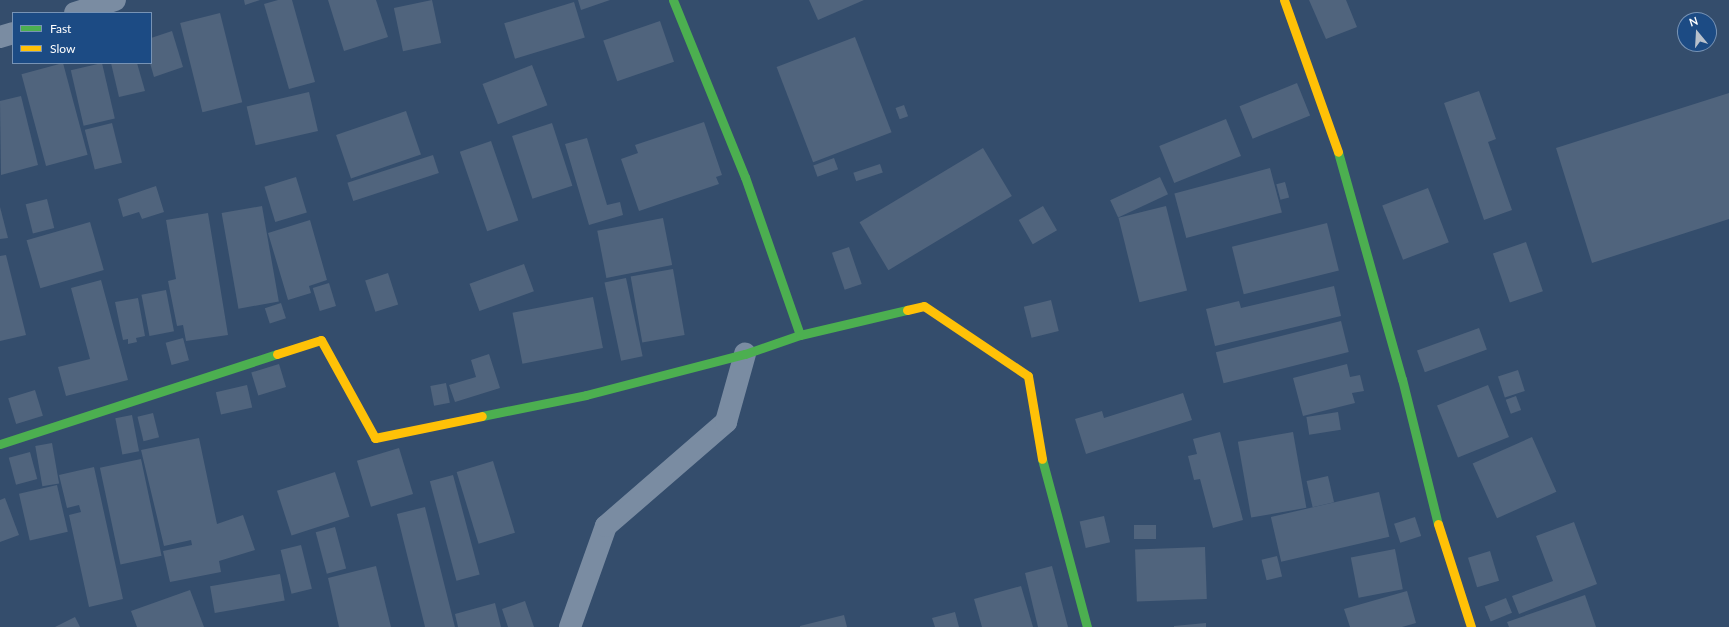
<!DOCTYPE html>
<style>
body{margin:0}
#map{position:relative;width:1729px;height:627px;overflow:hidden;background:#344d6c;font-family:Lato,sans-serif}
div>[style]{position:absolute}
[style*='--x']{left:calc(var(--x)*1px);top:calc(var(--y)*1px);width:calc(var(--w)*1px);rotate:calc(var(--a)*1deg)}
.building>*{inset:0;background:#50647d;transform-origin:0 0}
.street>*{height:22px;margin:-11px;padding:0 11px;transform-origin:11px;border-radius:11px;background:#7a8ca2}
.fast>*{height:9px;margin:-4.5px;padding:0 4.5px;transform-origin:4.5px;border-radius:4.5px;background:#4caf50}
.slow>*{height:9px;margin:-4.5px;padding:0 4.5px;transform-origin:4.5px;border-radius:4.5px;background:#ffc107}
span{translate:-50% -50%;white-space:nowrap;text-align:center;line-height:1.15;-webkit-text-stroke:4px #1c4b84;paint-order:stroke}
.legend{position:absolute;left:12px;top:12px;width:140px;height:52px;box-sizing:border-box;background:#1c4b84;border:1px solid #7793b5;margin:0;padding:5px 7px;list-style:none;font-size:12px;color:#fff}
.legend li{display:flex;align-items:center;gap:8px;height:20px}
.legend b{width:20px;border:1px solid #7793b5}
.north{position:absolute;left:1677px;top:12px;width:40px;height:40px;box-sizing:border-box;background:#1c4b84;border:1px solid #7793b5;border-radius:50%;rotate:342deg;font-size:11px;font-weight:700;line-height:16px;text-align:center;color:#fff}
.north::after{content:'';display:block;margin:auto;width:14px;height:18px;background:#b8c1cc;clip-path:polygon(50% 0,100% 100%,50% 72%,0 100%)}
</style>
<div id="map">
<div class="building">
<div style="clip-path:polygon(244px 0,260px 0,245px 5px)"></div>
<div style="clip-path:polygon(278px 0,292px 0,315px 82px,289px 89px,264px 4px)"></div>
<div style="clip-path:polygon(328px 0,376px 0,388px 37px,344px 51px)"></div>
<div style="left:432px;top:0;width:44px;height:39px;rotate:78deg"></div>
<div style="clip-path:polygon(578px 0,610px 0,581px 10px)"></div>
<div style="clip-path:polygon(809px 0,864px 0,818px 20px)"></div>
<div style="clip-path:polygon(1309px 0,1346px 0,1357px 27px,1326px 39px)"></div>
<div style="left:574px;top:2px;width:37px;height:73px;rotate:73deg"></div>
<div style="left:220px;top:13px;width:92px;height:41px;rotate:76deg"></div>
<div style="left:660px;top:21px;width:43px;height:60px;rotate:71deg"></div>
<div style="clip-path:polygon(172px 31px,183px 67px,154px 77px,150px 63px,151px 38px)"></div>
<div style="left:855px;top:37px;width:102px;height:84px;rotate:69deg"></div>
<div style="left:63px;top:63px;width:95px;height:43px;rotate:75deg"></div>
<div style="left:102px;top:63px;width:57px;height:32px;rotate:77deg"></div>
<div style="clip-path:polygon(111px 63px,137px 63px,145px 91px,119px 97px)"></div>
<div style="left:532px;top:65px;width:43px;height:53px;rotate:69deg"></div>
<div style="left:1297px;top:83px;width:35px;height:62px;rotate:68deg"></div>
<div style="clip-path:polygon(1479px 91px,1496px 139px,1488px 142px,1512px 210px,1484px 220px,1444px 103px)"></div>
<div style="left:309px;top:92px;width:40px;height:64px;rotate:77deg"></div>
<div style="clip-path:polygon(1729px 93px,1729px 219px,1592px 263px,1556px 148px)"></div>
<div style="clip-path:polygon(21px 96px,38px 165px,1px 175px,0 101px)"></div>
<div style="left:904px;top:105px;width:12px;height:9px;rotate:70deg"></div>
<div style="left:406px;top:111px;width:46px;height:74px;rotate:71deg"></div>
<div style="left:1226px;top:119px;width:40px;height:72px;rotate:68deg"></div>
<div style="clip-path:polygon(704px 122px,722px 175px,716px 177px,719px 184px,639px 211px,621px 159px,638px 153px,635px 145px)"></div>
<div style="left:112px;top:123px;width:41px;height:28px;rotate:76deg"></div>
<div style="left:552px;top:123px;width:66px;height:42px;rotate:72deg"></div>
<div style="clip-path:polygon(587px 138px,607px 205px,620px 202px,623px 215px,589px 225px,565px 144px)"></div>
<div style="left:491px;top:141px;width:84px;height:33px;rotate:71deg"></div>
<div style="left:983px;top:148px;width:56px;height:144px;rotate:59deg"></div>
<div style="left:433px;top:155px;width:19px;height:90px;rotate:72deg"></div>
<div style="left:834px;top:158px;width:12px;height:22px;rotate:70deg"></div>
<div style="left:880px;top:164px;width:9px;height:28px;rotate:72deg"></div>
<div style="left:1270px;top:168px;width:46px;height:99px;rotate:75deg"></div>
<div style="left:296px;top:177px;width:37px;height:33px;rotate:73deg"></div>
<div style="left:1160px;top:177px;width:19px;height:55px;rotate:65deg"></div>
<div style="left:1285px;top:182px;width:16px;height:9px;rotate:75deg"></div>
<div style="clip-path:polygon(156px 186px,164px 212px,142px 219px,139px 212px,123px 217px,118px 199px)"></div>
<div style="left:1428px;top:188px;width:58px;height:49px;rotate:69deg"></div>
<div style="left:47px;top:199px;width:30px;height:22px;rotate:76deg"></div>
<div style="left:262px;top:206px;width:97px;height:41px;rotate:80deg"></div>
<div style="left:1043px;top:206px;width:28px;height:28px;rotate:60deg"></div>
<div style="left:1166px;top:206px;width:87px;height:49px;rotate:76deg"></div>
<div style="clip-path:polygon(0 207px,8px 238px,0 239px)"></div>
<div style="clip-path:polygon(208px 213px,228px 335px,186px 341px,183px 325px,177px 326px,168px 281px,176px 279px,166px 220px)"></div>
<div style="left:663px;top:218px;width:48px;height:67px;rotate:79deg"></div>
<div style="clip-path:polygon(310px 220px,327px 280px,309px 286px,311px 293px,288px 300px,268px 233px)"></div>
<div style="left:90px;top:222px;width:50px;height:66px;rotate:74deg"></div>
<div style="left:1327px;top:223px;width:49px;height:98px;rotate:76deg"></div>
<div style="left:1526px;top:242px;width:52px;height:35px;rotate:71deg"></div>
<div style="left:849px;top:247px;width:39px;height:18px;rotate:71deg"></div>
<div style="clip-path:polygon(6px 255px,26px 335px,0 341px,0 256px)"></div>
<div style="left:524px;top:264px;width:29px;height:58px;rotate:70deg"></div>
<div style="left:673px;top:269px;width:67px;height:43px;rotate:80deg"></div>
<div style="left:388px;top:273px;width:33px;height:24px;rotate:72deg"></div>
<div style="left:626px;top:278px;width:80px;height:22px;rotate:78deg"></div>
<div style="clip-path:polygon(101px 280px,128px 380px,66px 396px,58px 367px,90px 359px,71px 288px)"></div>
<div style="left:329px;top:283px;width:24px;height:17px;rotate:73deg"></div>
<div style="clip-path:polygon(1334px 286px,1341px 316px,1215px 346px,1206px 309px,1239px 301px,1241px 308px)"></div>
<div style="left:166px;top:290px;width:42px;height:25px;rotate:79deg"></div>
<div style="left:593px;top:297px;width:52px;height:82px;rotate:79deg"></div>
<div style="clip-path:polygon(138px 298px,145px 336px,136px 338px,137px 342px,128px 344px,128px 339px,123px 340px,115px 302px)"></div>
<div style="left:1051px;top:300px;width:32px;height:28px;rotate:76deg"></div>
<div style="left:281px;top:303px;width:16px;height:17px;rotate:72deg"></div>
<div style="left:1341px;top:321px;width:32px;height:129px;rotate:76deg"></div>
<div style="left:1479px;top:328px;width:23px;height:66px;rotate:70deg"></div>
<div style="left:183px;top:338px;width:23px;height:18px;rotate:75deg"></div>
<div style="clip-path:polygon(489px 354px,500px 388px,455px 402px,449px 385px,476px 377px,471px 360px)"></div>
<div style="left:279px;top:364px;width:24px;height:29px;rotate:73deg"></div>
<div style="clip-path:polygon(1347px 364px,1350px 377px,1360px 375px,1364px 391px,1352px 393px,1355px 403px,1303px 416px,1293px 378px)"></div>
<div style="left:1518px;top:370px;width:22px;height:21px;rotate:72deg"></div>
<div style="left:446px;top:383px;width:20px;height:16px;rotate:79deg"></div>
<div style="left:247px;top:385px;width:23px;height:32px;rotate:77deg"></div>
<div style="left:1488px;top:385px;width:56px;height:55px;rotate:68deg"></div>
<div style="left:35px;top:390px;width:27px;height:28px;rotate:73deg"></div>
<div style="clip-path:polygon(1183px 393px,1192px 420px,1086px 454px,1075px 419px,1102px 411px,1104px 418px)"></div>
<div style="left:1516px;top:396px;width:15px;height:11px;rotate:70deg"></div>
<div style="left:1338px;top:412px;width:18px;height:32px;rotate:81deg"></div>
<div style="left:153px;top:413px;width:25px;height:16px;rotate:76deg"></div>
<div style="left:132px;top:415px;width:37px;height:17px;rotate:79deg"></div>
<div style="clip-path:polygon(1220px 432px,1243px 520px,1213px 528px,1200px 479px,1194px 480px,1188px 456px,1197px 454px,1193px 439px)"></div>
<div style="left:1293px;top:432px;width:77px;height:56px;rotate:80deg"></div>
<div style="left:1532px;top:437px;width:60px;height:65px;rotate:66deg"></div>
<div style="clip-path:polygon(199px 438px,217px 524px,243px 515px,255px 550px,219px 561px,221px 572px,170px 582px,163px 551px,192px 545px,191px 540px,164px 546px,141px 450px)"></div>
<div style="left:52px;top:443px;width:41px;height:17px;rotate:80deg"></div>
<div style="left:399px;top:448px;width:48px;height:44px;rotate:73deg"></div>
<div style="left:30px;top:452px;width:28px;height:22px;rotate:75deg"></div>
<div style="left:141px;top:459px;width:99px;height:42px;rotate:78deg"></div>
<div style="left:493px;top:461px;width:75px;height:38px;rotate:73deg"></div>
<div style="clip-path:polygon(94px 467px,123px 599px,89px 607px,69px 515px,81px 512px,79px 505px,67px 508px,59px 475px)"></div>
<div style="left:335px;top:472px;width:47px;height:61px;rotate:72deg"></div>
<div style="left:453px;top:475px;width:103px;height:24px;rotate:75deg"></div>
<div style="left:1328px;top:476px;width:27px;height:22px;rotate:77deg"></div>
<div style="left:57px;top:485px;width:48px;height:39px;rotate:77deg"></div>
<div style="left:1379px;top:492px;width:46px;height:111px;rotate:77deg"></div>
<div style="clip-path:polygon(5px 498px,19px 535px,0 542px,0 500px)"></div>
<div style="left:425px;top:507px;width:124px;height:29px;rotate:76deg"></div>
<div style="left:1104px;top:516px;width:27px;height:25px;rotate:77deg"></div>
<div style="left:1415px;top:517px;width:20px;height:22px;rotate:72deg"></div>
<div style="clip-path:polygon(1574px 522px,1597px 584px,1519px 614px,1512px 596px,1553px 581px,1536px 536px)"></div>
<div style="left:1134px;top:525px;width:22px;height:14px"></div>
<div style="left:335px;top:527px;width:43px;height:20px;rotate:75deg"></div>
<div style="left:301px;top:545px;width:45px;height:21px;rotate:76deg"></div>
<div style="left:1205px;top:547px;width:52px;height:70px;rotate:88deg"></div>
<div style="left:1395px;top:549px;width:41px;height:45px;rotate:79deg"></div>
<div style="left:1490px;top:551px;width:31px;height:23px;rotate:73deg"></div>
<div style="left:1277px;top:556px;width:21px;height:16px;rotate:76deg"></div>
<div style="clip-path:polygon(376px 566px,391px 627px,339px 627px,328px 578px)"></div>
<div style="clip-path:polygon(1052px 566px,1068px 627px,1038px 627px,1025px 573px)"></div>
<div style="left:280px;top:574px;width:27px;height:71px;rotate:80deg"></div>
<div style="clip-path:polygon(1021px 586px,1033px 627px,982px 627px,974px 599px)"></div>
<div style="clip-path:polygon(190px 590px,204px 627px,137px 627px,131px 611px)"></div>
<div style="clip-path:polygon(1407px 591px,1416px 623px,1402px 627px,1350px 627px,1344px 609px)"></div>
<div style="clip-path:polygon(1585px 595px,1596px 627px,1509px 627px,1507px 622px)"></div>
<div style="left:1506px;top:598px;width:16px;height:23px;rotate:68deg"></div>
<div style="clip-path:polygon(525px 601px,534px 627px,508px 627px,502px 609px)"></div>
<div style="clip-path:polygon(495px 603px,501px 627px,458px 627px,455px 614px)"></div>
<div style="clip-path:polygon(955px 612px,959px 627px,935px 627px,932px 618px)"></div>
<div style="clip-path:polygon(844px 615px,847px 627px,800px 627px,800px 626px)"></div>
<div style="clip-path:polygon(75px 617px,80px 627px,55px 627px)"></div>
<div style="clip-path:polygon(1206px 623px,1206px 627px,1174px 627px,1174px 626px)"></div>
</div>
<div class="street">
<div style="--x:75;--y:13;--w:42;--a:-18"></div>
<div style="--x:0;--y:37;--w:14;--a:-17"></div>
<div style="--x:570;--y:627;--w:107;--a:-70.4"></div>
<div style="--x:606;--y:526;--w:159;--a:-40.9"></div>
<div style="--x:726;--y:422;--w:71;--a:-74.4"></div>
</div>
<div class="fast">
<div style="--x:673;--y:0;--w:191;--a:67.9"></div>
<div style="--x:745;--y:177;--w:167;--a:70.8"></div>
<div style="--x:1338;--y:152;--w:236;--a:74.3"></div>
<div style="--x:1402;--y:379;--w:149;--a:76.1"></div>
<div style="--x:482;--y:416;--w:106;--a:-11.4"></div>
<div style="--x:586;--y:395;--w:164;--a:-14.5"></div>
<div style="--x:745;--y:354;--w:58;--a:-19.1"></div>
<div style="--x:800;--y:335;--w:110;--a:-13.2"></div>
<div style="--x:0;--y:444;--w:291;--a:-18"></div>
<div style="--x:1042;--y:459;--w:174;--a:75"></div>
</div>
<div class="slow">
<div style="--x:1284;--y:0;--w:161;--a:70.4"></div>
<div style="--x:907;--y:310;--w:17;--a:-13"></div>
<div style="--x:924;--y:306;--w:125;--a:33.9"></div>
<div style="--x:1028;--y:376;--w:84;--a:80.4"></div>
<div style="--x:277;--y:354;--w:46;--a:-17.7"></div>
<div style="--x:321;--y:340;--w:112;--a:61.1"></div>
<div style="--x:375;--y:438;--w:109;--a:-11.6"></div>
<div style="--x:1438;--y:524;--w:108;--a:72.2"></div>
</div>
<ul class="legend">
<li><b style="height:5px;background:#4caf50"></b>Fast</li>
<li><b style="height:5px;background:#ffc107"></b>Slow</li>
</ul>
<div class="north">N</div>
</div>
